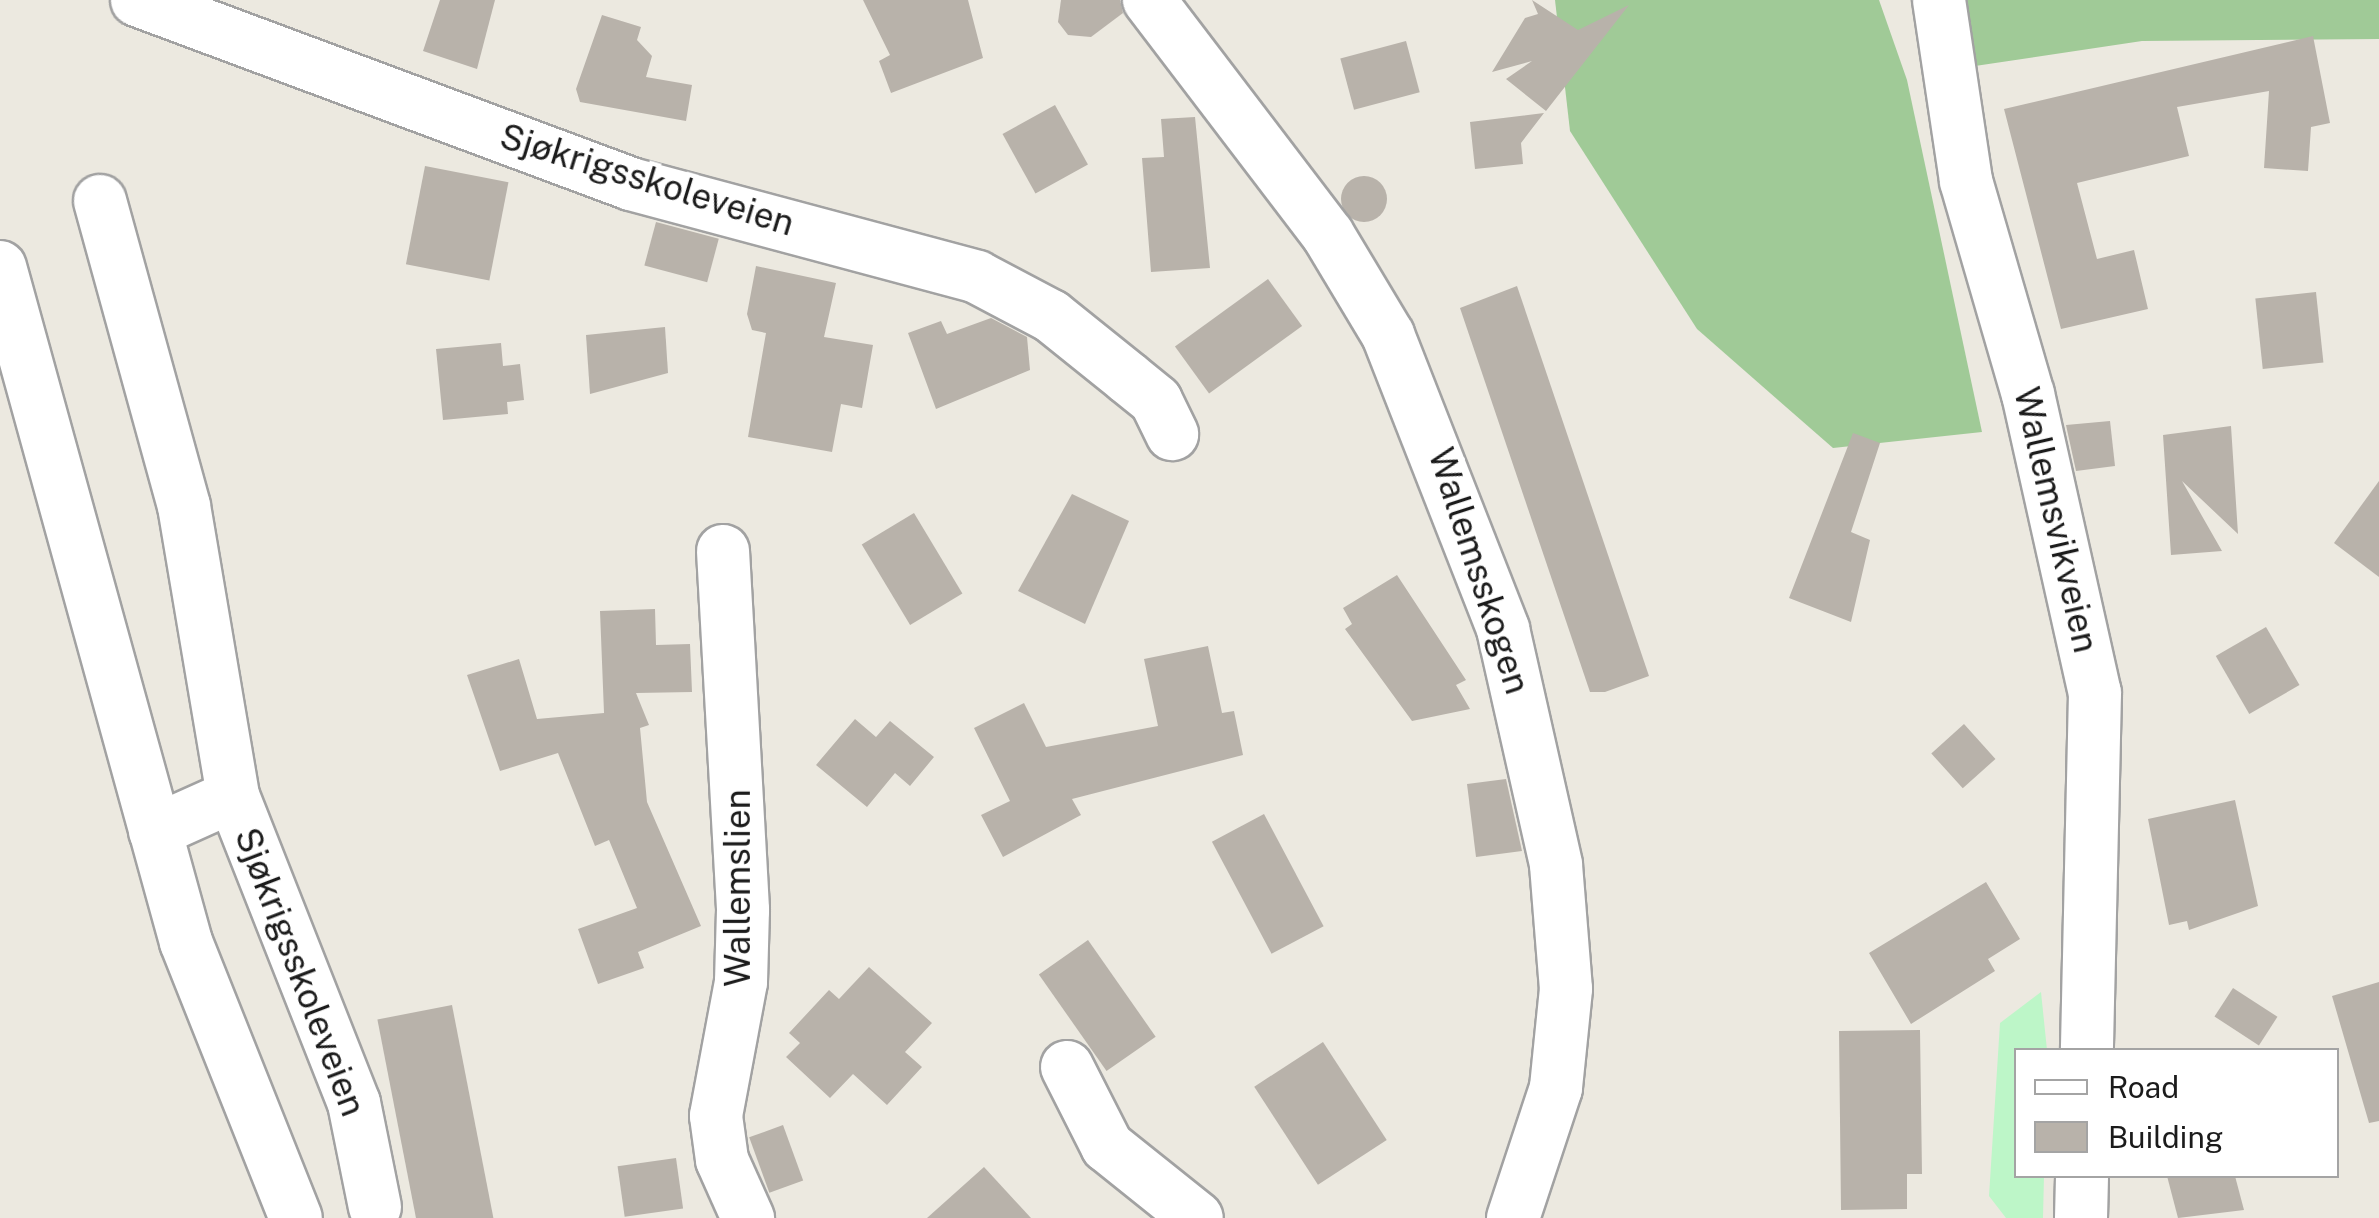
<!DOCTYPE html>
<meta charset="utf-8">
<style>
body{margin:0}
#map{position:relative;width:2379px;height:1218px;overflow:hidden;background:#ece9e0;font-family:"Public Sans",sans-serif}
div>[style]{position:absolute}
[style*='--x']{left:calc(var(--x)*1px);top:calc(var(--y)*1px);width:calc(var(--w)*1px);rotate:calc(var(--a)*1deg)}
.forest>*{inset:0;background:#a0ca97}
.park>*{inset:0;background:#bdf6c8}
.building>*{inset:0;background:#b8b2aa;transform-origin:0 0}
.round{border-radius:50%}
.roads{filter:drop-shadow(2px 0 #a2a2a2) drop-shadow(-2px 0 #a2a2a2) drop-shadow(0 2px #a2a2a2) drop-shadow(0 -2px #a2a2a2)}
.street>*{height:52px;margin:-26px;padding:0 26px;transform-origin:26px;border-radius:26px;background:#fff}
span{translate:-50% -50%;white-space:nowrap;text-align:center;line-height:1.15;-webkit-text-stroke:9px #fff;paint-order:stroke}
.street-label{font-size:35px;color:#1b1b1b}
.legend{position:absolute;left:2014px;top:1048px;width:325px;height:130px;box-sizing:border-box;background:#fff;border:2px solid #a4a4a4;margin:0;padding:12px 18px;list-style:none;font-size:30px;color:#1b1b1b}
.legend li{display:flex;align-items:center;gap:20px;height:50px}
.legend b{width:50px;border:2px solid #a4a4a4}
</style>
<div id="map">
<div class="forest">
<div style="clip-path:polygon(1555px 0,1879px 0,1907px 80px,1982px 432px,1833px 448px,1697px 329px,1570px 131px)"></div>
<div style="clip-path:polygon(1960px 0,2379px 0,2379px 39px,2142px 41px,1975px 66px)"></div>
</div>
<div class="park">
<div style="clip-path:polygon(2041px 992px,2047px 1050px,2016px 1050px,2016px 1176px,2044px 1176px,2043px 1218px,2006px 1218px,1989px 1196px,2000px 1023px)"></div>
</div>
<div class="building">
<div style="clip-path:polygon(440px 0,495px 0,477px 69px,423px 51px)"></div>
<div style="clip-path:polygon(863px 0,968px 0,983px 58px,891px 93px,879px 61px,890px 55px)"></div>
<div style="clip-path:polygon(1061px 0,1120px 0,1123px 13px,1091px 37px,1068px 35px,1058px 22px)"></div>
<div style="clip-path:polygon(1532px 0,1578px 30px,1629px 5px,1546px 111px,1506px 79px,1532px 61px,1492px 72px,1525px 18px,1538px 14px)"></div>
<div style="clip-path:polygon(602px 15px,641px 27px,637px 40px,652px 56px,646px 77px,692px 85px,686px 121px,580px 102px,576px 89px)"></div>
<div style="clip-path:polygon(2313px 36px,2330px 123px,2311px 127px,2308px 171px,2264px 168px,2269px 91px,2177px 107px,2189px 156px,2077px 183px,2097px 259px,2134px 250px,2148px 309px,2061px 329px,2004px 109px)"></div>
<div style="left:1406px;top:41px;width:53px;height:68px;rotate:75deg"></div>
<div style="left:1055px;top:105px;width:68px;height:60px;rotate:61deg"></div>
<div style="clip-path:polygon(1544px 113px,1521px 143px,1523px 164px,1475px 169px,1470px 122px)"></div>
<div style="clip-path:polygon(1195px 117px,1210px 268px,1151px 272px,1142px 158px,1164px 157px,1161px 119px)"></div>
<div style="left:425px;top:166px;width:85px;height:100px;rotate:11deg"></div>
<div class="round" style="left:1341px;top:176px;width:46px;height:46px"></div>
<div style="left:656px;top:222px;width:65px;height:45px;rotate:15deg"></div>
<div style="clip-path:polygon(756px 266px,836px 283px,824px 337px,873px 345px,862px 408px,841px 404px,832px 452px,748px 437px,766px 333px,752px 330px,747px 314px)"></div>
<div style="left:1268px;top:279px;width:58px;height:115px;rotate:54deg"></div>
<div style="clip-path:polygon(1517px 286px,1649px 676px,1605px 692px,1590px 692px,1460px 308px)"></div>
<div style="left:2316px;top:292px;width:71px;height:61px;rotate:84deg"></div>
<div style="clip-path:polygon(991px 318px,1027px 337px,1030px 370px,936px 409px,908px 333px,941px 321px,947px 334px)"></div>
<div style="clip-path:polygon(665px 327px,668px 373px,590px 394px,586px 335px)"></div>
<div style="clip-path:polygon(501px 343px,503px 366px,520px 364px,524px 400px,507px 402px,508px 414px,443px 420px,436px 349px)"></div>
<div style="clip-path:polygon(2110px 421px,2115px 466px,2076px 471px,2066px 425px)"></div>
<div style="clip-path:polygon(2231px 426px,2238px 534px,2182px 481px,2222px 551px,2171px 555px,2163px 435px)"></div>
<div style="clip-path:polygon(1853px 433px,1880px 443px,1851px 532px,1870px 540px,1851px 622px,1789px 598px)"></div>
<div style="clip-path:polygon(2379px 481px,2379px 577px,2334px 543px)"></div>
<div style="clip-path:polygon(1072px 494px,1129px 521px,1085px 624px,1018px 591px)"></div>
<div style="left:914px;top:513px;width:94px;height:61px;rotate:59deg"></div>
<div style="clip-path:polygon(1397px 575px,1466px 680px,1456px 685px,1470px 709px,1412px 721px,1345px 629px,1352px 624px,1343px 608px)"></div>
<div style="clip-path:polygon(655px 609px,656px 645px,690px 644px,692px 692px,636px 693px,649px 725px,640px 728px,647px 802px,701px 926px,638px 952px,644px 968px,598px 984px,578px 929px,637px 908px,609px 840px,595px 846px,558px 753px,500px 771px,467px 675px,519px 659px,537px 719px,604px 713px,600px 611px)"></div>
<div style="left:2266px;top:627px;width:67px;height:58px;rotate:60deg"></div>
<div style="clip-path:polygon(1208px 646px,1222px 713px,1234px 711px,1243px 755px,1072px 799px,1081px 815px,1003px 857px,981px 815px,1010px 801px,974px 728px,1024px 703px,1046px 747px,1158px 726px,1144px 659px)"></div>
<div style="clip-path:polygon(855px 719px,876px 737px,890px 721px,934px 757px,910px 786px,895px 773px,867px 807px,816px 765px)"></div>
<div style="left:1964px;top:724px;width:47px;height:44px;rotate:48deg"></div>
<div style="clip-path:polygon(1506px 779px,1522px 851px,1476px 857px,1467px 784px)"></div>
<div style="clip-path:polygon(2235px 800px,2258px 906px,2189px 930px,2187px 921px,2169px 925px,2148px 819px)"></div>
<div style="left:1264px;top:814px;width:127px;height:59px;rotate:62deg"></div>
<div style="clip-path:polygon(1986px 882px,2020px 939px,1988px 959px,1995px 971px,1911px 1024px,1869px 953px)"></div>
<div style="left:1088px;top:940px;width:118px;height:60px;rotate:55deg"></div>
<div style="clip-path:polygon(869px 967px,932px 1023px,905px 1052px,922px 1067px,887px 1105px,853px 1074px,830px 1098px,786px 1057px,800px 1043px,789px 1033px,829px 990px,839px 999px)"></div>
<div style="clip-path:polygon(2379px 982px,2379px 1121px,2369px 1123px,2332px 996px)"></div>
<div style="left:2233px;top:988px;width:53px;height:34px;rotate:33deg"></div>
<div style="left:452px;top:1005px;width:217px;height:76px;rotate:79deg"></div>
<div style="clip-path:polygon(1920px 1030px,1922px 1174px,1907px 1174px,1907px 1209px,1841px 1210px,1839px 1031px)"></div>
<div style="left:1323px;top:1042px;width:117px;height:82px;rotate:57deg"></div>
<div style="left:783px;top:1125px;width:59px;height:36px;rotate:70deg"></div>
<div style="left:676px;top:1158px;width:51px;height:59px;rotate:82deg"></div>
<div style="clip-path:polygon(984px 1167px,1031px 1218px,927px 1218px)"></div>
<div style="clip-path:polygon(2167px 1176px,2235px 1176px,2244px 1210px,2178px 1218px)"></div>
</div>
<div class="roads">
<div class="street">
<div style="--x:137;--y:0;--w:527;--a:20.43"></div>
<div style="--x:631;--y:184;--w:358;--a:15"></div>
<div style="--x:977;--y:277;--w:84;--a:27.8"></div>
<div style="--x:1051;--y:316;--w:99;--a:38.8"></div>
<div style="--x:1128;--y:378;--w:36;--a:39"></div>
<div style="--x:1156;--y:401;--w:37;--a:64"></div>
<div style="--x:1149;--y:0;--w:295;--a:52.7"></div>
<div style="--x:1328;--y:235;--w:117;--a:59"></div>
<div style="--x:1388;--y:335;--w:316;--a:68.6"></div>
<div style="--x:1503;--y:629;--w:242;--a:77.3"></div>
<div style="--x:1556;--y:865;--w:124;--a:85.4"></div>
<div style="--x:1566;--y:989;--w:100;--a:95.8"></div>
<div style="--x:1556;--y:1088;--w:137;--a:108.3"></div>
<div style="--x:1939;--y:0;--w:183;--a:81.5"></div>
<div style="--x:1966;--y:181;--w:222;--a:73.8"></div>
<div style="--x:2028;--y:394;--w:306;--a:77.4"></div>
<div style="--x:2095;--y:693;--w:357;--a:91.3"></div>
<div style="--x:100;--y:201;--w:316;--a:74.6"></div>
<div style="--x:184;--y:506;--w:294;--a:80.4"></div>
<div style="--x:0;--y:267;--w:700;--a:74.59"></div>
<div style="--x:186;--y:942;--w:297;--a:68.3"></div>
<div style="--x:723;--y:551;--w:360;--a:86.8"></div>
<div style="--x:743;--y:910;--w:72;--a:91.6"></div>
<div style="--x:741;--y:982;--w:136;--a:100.6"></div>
<div style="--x:716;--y:1116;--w:44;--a:82.2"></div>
<div style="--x:722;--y:1160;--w:64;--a:65.9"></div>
<div style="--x:155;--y:831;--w:85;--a:-24.2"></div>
<div style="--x:233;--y:796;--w:330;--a:68.5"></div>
<div style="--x:354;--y:1103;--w:106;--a:78.6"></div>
<div style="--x:1067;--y:1067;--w:89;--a:63.1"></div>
<div style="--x:1107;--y:1146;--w:115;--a:38.7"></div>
<div style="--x:2081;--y:1218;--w:42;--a:-88.6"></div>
</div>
</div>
<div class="street-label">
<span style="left:647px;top:180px;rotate:17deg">Sjøkrigsskoleveien</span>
<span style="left:2056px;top:520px;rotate:77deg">Wallemsvikveien</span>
<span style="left:1479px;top:571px;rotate:72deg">Wallemsskogen</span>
<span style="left:738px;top:888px;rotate:-90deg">Wallemslien</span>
<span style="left:300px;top:972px;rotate:69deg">Sjøkrigsskoleveien</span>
</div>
<ul class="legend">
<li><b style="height:12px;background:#fff"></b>Road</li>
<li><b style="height:28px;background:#b8b2aa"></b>Building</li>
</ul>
</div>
